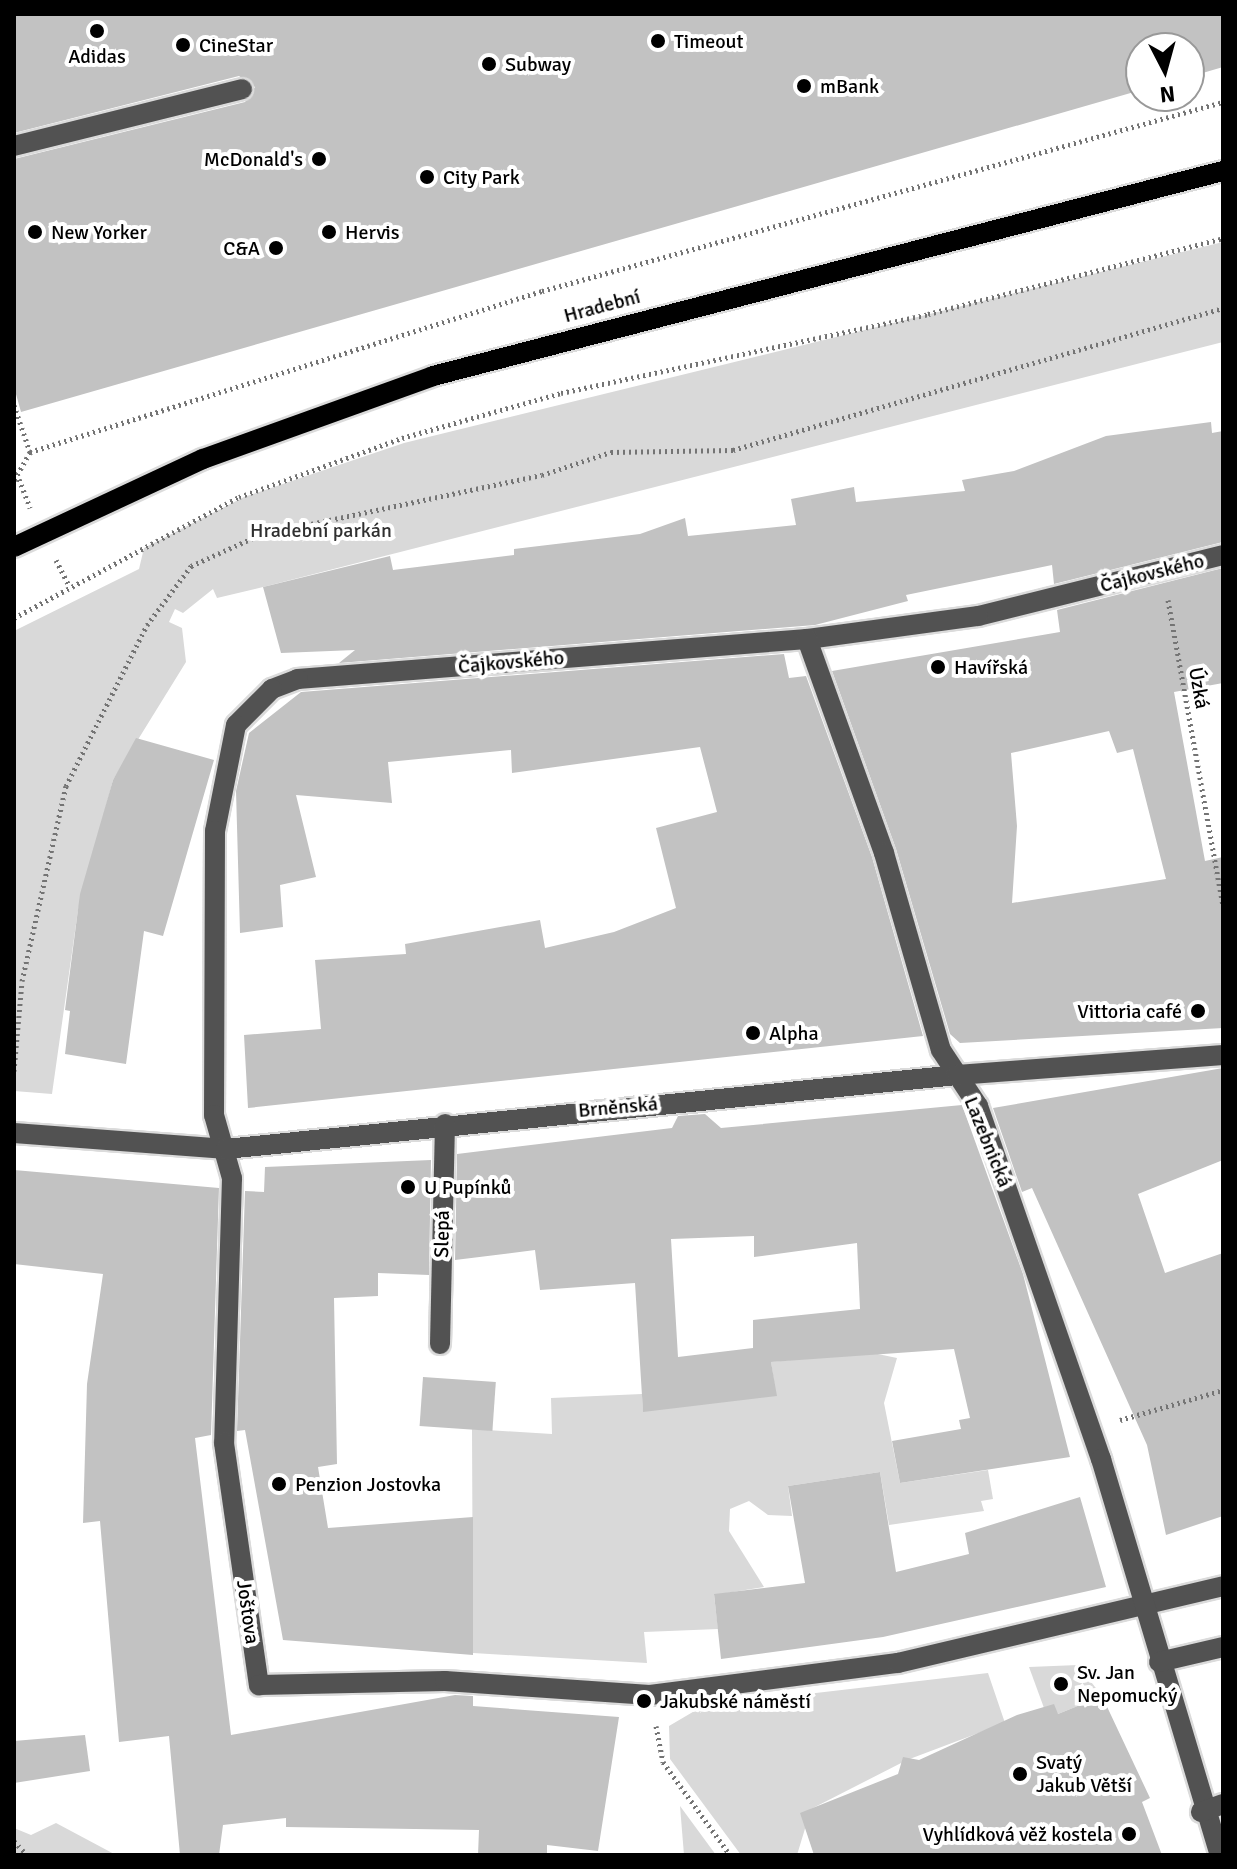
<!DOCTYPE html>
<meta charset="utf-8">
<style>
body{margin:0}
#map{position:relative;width:1237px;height:1869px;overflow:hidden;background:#fff;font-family:Signika,sans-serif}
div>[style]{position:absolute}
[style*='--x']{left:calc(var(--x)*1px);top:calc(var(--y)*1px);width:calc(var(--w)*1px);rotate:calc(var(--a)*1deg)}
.green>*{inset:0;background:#d9d9d9}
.building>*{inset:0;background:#c2c2c2;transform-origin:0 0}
.path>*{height:5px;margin-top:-2.5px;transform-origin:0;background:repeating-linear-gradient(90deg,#747474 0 2px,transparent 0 6px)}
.roads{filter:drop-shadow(2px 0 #dbdbdb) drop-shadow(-2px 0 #dbdbdb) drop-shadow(0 2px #dbdbdb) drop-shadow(0 -2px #dbdbdb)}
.minor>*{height:20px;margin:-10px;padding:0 10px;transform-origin:10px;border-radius:10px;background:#525252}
.major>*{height:20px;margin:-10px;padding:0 10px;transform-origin:10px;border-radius:10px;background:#000}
.dots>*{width:22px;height:22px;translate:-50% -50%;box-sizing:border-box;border:4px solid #fff;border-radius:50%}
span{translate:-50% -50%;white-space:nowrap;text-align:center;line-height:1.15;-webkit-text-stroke:8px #fff;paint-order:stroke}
.poi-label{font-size:20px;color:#000}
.left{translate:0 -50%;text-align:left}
.right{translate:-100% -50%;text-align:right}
.street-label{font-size:20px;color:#000}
.park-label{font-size:20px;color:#303030}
.frame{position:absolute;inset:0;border:16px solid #000;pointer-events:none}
.north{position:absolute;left:1125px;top:32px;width:80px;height:80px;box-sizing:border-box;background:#fff;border:2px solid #999;border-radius:50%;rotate:174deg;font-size:22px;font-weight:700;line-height:32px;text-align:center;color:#000}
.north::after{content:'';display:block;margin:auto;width:28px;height:36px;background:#000;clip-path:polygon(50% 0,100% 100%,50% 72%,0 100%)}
</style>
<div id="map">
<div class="green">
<div style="clip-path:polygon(1223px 242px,1223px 342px,263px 587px,217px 598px,213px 589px,183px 613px,175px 609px,169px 622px,182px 628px,186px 662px,113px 780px,78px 910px,52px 1094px,14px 1091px,14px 631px,139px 569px,144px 548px,244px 497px,404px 443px)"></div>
<div style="clip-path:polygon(868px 1352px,897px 1358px,884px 1403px,900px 1483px,988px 1470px,993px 1499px,981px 1501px,984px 1511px,889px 1525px,880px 1472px,788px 1486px,792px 1516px,768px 1515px,749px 1501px,730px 1509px,729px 1531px,764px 1587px,714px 1595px,718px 1629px,644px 1632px,647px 1663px,473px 1653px,472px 1429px,552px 1434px,551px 1398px,642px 1394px,643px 1411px,776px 1395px,771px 1362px)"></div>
<div style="clip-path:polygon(1078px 1665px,1102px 1696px,1058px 1714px,1044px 1708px,1029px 1667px)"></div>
<div style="clip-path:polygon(988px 1673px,1005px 1723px,907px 1760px,811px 1809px,797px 1855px,741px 1855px,670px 1759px,669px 1726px,703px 1706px)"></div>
<div style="clip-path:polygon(680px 1806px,716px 1855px,684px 1855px)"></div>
<div style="clip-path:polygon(56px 1823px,116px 1855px,14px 1855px,14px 1828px,31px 1835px)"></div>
</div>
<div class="building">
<div style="clip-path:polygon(14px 14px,1223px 14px,1223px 67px,1189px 77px,1189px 48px,1141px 48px,1141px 90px,21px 412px,14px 387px,14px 159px,245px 102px,255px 87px,239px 76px,14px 133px)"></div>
<div style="clip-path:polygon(1211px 422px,1212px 433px,1223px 431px,1223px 542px,1054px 584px,1052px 565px,906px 595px,908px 601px,815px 625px,339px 663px,355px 650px,281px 653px,263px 587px,390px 556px,393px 570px,514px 555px,514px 549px,640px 534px,685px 518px,688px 536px,796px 525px,791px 499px,854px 487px,856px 502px,965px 491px,962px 480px,1014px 471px,1106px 436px)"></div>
<div style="clip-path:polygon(evenodd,1223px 568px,1223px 683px,1174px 692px,1205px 861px,1223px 857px,1223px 1028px,960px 1043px,950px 1034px,896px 849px,832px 671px,1060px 632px,1057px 610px,1223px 568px,1109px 731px,1117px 753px,1133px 749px,1166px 879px,1012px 903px,1017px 826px,1011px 753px,1109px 731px)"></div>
<div style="clip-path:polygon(784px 654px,789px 678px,806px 676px,872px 857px,923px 1036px,248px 1108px,244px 1035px,321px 1029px,315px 960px,406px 954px,405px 944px,540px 920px,545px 948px,614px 932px,676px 908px,656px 828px,717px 812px,700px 747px,512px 773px,511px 750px,388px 762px,392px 803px,296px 795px,316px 877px,280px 885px,283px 927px,240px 933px,236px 791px,249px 733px,301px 692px)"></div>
<div style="clip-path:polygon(136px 738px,214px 760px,163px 936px,144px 931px,126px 1064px,65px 1054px,70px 1011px,65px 1010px,80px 894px,113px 780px)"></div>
<div style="clip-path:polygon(1223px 1068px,1223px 1160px,1138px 1194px,1165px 1273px,1223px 1253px,1223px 1516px,1166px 1535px,1147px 1445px,1032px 1188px,1022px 1192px,993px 1108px)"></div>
<div style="clip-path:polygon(evenodd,962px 1105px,1023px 1274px,1070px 1457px,900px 1483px,892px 1441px,961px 1429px,959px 1420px,970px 1418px,954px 1349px,771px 1362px,777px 1396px,643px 1412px,635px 1283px,540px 1290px,535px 1250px,455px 1260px,457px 1154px,672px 1128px,678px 1116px,705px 1114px,721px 1128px,962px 1105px,754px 1236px,754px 1257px,857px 1243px,860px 1309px,753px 1320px,753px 1348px,678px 1357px,671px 1239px,754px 1236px)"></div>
<div style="clip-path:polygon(431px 1160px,429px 1275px,378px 1273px,378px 1296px,334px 1298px,337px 1464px,318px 1467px,328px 1528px,473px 1517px,473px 1655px,283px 1640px,245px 1430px,237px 1431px,245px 1191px,264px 1192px,265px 1167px)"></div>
<div style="clip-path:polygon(14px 1170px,219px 1188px,211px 1435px,195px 1438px,231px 1735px,455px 1695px,473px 1696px,473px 1706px,619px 1717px,598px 1851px,547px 1845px,547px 1855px,478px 1855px,479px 1830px,286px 1827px,286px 1818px,223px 1825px,219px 1855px,180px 1855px,169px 1736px,119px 1742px,100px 1521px,83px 1523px,87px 1384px,103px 1274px,14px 1264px)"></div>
<div style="left:423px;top:1377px;width:73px;height:49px;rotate:4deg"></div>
<div style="clip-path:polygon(880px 1472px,896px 1572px,969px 1554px,965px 1533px,1080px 1497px,1106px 1587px,883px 1637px,721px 1659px,714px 1594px,805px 1583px,788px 1486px)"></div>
<div style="clip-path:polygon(1102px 1696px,1150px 1798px,1142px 1802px,1162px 1855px,814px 1855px,800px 1813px,898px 1774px,903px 1757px,919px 1760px,1017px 1715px,1054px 1704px,1058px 1714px)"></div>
<div style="clip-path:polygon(85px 1735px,90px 1771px,14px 1783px,14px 1741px)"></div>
</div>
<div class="path">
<div style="--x:14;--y:405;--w:50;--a:71.2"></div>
<div style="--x:30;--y:452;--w:33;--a:119"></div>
<div style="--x:30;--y:452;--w:537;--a:-17.46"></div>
<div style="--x:542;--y:291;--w:707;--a:-15.51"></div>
<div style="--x:19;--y:479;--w:31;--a:69"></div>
<div style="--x:56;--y:560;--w:28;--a:63"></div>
<div style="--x:1168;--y:600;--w:311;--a:79.8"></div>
<div style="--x:14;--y:618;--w:255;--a:-28.3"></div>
<div style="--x:239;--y:497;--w:173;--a:-19.9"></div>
<div style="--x:402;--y:438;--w:165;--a:-15.8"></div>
<div style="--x:561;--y:393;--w:375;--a:-12.1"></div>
<div style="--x:928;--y:314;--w:305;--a:-14.4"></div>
<div style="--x:14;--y:1071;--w:90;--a:-84.9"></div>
<div style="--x:22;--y:981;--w:200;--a:-77.3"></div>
<div style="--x:66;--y:786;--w:180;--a:-63.3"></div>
<div style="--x:147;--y:625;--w:74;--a:-53.3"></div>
<div style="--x:191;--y:566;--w:75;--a:-24.5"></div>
<div style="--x:259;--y:535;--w:289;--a:-12"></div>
<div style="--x:542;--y:475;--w:73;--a:-18.4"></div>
<div style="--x:611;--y:452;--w:122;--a:-0.9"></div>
<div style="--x:733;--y:450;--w:510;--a:-16.16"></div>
<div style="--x:1120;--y:1420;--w:107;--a:-16.2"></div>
<div style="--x:656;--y:1726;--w:37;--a:79"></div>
<div style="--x:663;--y:1762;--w:115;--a:54.2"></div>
<div style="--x:14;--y:1841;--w:19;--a:47"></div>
</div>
<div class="roads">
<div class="minor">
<div style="--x:14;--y:146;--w:235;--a:-14"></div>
<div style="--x:1223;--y:555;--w:252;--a:166"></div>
<div style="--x:978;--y:616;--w:173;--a:172.3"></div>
<div style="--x:807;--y:639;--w:511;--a:175.51"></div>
<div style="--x:298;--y:679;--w:28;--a:159"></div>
<div style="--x:272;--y:689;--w:51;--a:135"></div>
<div style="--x:236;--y:725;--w:108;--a:101.2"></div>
<div style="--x:215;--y:831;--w:284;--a:90.2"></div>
<div style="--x:214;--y:1115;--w:66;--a:74.1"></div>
<div style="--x:232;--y:1178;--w:265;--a:91.7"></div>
<div style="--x:224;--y:1443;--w:245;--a:81.8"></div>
<div style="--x:259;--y:1685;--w:186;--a:-1.2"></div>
<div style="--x:445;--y:1681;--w:205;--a:3.9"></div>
<div style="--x:650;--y:1695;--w:250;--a:-7.4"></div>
<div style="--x:898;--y:1663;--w:334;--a:-13.3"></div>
<div style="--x:807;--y:639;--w:227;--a:70.2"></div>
<div style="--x:884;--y:853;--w:205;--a:73.9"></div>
<div style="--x:941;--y:1050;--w:67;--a:56.5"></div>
<div style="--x:978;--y:1106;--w:374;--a:70.8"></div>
<div style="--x:1101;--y:1459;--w:413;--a:73.3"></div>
<div style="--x:14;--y:1133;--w:213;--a:4.3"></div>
<div style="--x:226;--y:1149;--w:735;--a:-5.78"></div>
<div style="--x:957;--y:1075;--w:267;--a:-4.3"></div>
<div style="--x:440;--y:1344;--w:220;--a:-88.7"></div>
<div style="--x:1159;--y:1662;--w:66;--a:-13.2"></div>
<div style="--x:1201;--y:1812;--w:23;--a:-20"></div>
</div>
<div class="major">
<div style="--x:14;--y:547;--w:208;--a:-25"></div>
<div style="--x:203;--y:459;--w:245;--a:-19.8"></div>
<div style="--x:433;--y:376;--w:816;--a:-14.55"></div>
</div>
</div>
<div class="dots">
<div style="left:97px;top:31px;background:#000"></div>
<div style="left:658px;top:41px;background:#000"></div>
<div style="left:183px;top:45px;background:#000"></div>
<div style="left:489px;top:64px;background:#000"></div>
<div style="left:804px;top:86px;background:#000"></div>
<div style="left:319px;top:159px;background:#000"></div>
<div style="left:427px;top:177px;background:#000"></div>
<div style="left:35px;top:232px;background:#000"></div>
<div style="left:329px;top:232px;background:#000"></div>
<div style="left:276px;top:248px;background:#000"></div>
<div style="left:938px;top:667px;background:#000"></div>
<div style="left:1198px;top:1011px;background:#000"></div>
<div style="left:753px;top:1033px;background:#000"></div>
<div style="left:408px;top:1187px;background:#000"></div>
<div style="left:279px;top:1484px;background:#000"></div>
<div style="left:1061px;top:1684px;background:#000"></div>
<div style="left:644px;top:1701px;background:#000"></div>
<div style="left:1020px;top:1774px;background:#000"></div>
<div style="left:1129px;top:1834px;background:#000"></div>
</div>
<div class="poi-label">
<span class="left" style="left:674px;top:41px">Timeout</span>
<span class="left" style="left:199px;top:45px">CineStar</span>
<span style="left:97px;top:56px">Adidas</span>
<span class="left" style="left:505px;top:64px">Subway</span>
<span class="left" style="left:820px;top:86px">mBank</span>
<span class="right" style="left:303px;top:159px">McDonald's</span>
<span class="left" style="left:443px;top:177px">City Park</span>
<span class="left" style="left:51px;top:232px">New Yorker</span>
<span class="left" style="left:345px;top:232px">Hervis</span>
<span class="right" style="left:260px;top:248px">C&amp;A</span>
<span class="left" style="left:954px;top:667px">Havířská</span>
<span class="right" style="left:1182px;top:1011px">Vittoria café</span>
<span class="left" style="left:769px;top:1033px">Alpha</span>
<span class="left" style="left:424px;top:1187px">U Pupínků</span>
<span class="left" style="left:295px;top:1484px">Penzion Jostovka</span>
<span class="left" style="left:1077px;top:1684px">Sv. Jan<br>Nepomucký</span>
<span class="left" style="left:660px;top:1701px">Jakubské náměstí</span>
<span class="left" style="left:1036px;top:1774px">Svatý<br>Jakub Větší</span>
<span class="right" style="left:1113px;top:1834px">Vyhlídková věž kostela</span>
</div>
<div class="street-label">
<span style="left:602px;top:306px;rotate:-15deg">Hradební</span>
<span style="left:1152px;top:573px;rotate:-14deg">Čajkovského</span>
<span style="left:511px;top:662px;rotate:-5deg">Čajkovského</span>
<span style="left:1199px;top:688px;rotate:80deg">Úzká</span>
<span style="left:618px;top:1107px;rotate:-5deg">Brněnská</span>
<span style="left:988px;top:1142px;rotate:68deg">Lazebnická</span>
<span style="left:442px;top:1234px;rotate:-89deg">Slepá</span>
<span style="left:248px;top:1612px;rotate:82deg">Joštova</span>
</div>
<div class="park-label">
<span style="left:321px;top:530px">Hradební parkán</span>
</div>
<div class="frame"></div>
<div class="north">N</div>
</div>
